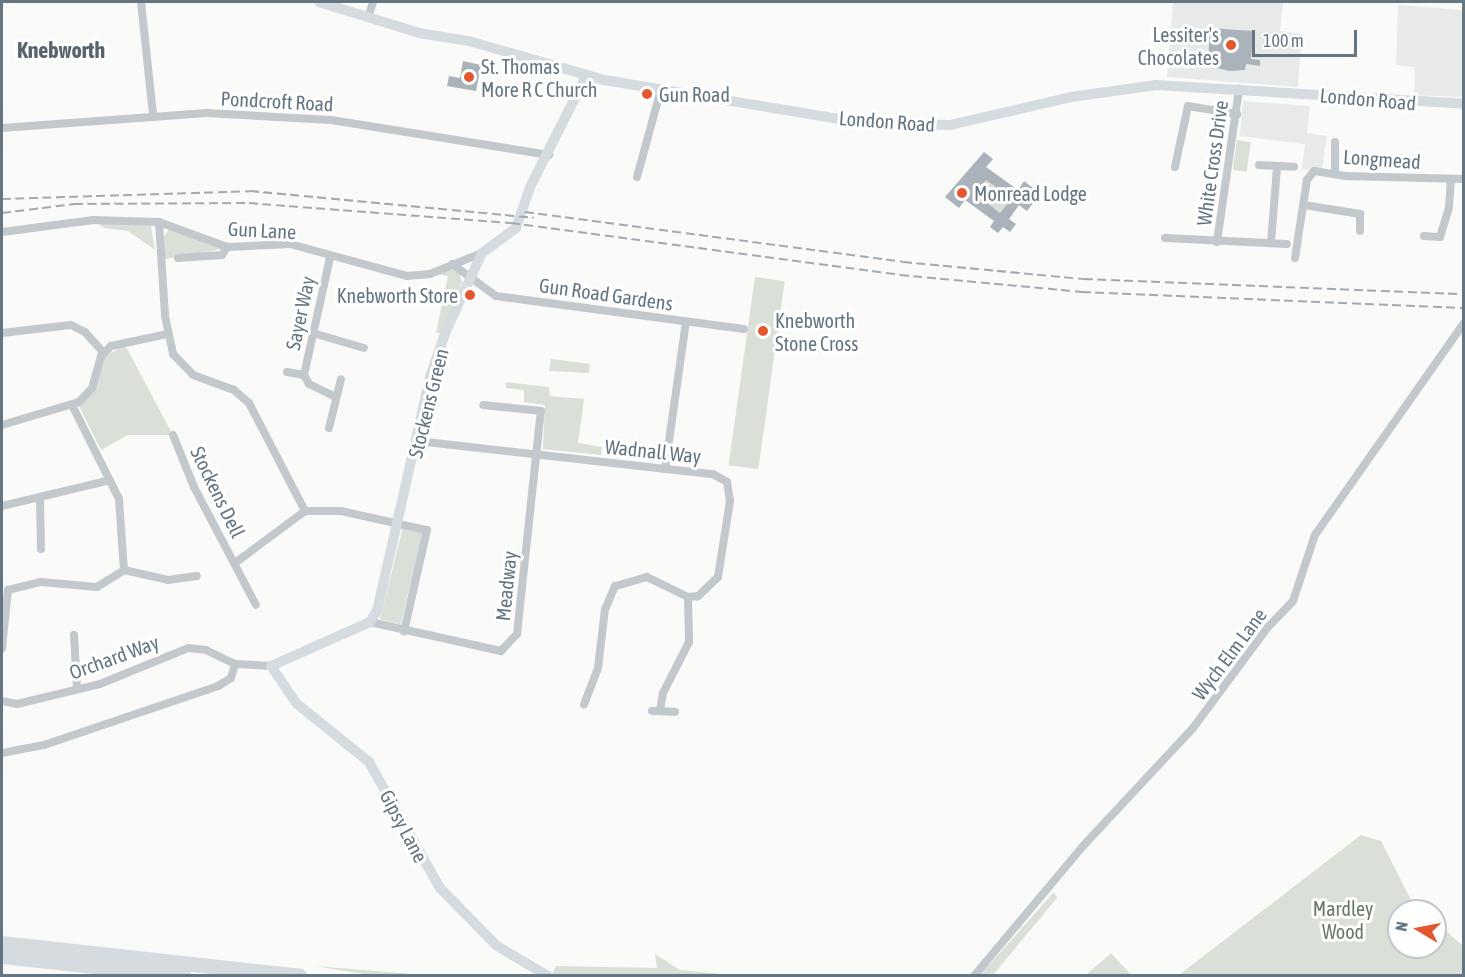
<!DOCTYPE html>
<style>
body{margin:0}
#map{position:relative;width:1465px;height:977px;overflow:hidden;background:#fafaf8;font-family:"Asap Condensed",sans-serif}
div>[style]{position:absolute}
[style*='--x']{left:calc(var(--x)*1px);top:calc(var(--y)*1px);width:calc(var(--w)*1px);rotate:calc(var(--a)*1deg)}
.built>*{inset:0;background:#e8e9e9}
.green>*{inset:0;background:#dadfd7;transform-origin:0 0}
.building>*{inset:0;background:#aab3b9}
.street>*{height:8px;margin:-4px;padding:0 4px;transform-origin:4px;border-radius:4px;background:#c3c8cc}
.secondary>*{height:10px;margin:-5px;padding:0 5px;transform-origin:5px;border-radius:5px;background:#d6dbdf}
.highway>*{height:15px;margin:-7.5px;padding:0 7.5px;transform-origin:7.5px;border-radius:7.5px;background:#d6dbdf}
.rail>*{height:2px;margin-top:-1px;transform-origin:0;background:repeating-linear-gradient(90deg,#a2aab0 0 9px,transparent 0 13.5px)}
.dots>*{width:16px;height:16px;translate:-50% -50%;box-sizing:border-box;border:3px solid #fff;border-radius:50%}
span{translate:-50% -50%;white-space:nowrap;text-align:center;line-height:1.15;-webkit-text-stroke:6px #fff;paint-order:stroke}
.poi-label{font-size:20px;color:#657683}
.right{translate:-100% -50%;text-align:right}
.left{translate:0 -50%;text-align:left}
.street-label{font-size:20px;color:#657683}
.park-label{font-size:20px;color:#687a64}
.quarter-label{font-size:22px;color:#57646e;font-weight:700}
.frame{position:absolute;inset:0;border:3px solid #657683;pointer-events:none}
.north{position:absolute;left:1387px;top:899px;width:60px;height:60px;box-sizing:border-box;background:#fff;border:2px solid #c1c8cd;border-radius:50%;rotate:280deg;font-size:16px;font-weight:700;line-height:24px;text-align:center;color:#657683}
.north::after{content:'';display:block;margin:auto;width:21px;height:27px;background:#e4572e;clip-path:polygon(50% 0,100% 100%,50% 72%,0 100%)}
.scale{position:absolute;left:1252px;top:30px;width:105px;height:27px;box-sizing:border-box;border:3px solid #657683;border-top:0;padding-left:8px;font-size:18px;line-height:21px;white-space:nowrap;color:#657683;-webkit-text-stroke:4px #fff;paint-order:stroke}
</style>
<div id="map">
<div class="built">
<div style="clip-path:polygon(1173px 2px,1283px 2px,1280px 31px,1302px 34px,1298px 87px,1167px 77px)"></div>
<div style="clip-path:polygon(1398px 5px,1463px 10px,1463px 97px,1414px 95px,1415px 67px,1396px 65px)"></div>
<div style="clip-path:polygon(1243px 101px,1310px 106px,1307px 133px,1327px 136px,1322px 168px,1302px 170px,1305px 144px,1240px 136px)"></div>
</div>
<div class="green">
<div style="left:1237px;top:140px;width:14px;height:30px;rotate:8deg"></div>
<div style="clip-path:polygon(982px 177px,1012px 198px,1000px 213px,972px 190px,982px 189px)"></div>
<div style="clip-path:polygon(96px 222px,151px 226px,155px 250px,128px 231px,104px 228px)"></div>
<div style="clip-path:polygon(170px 228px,207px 243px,222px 249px,165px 259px,163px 238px)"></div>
<div style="clip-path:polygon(452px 269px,460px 274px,462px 283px,442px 333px,436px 333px,448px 276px,438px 274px)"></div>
<div style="left:755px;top:277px;width:30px;height:190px;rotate:8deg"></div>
<div style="clip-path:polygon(125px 345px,173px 435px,128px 435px,101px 450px,79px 406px,95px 388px,104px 357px)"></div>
<div style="clip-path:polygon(551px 359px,590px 364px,589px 373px,549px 371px)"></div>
<div style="clip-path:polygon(506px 382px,549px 387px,550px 396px,584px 399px,578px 443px,602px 447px,601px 455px,543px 449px,545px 405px,524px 402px,524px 390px,506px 388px)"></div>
<div style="left:403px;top:527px;width:21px;height:95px;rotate:14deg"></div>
<div style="clip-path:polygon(1361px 835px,1381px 841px,1412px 902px,1423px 911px,1399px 911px,1399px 947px,1435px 947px,1435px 921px,1463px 946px,1463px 975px,1179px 975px)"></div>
<div style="clip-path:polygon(1054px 892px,1057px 898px,993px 975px,980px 975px)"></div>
<div style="clip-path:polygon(1111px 953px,1131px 975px,1086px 975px)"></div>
<div style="clip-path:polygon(655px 954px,680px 970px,733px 975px,551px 976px,556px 966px,657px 968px)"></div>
<div style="clip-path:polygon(315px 966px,424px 975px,370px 975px)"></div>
</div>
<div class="building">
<div style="clip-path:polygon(1210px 28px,1253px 31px,1251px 59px,1260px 60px,1260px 66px,1246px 64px,1245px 70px,1229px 71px,1213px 67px,1213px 62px,1208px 61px)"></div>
<div style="clip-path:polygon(463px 61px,481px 65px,476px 91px,447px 86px,449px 76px,460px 78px)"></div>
<div style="clip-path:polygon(evenodd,984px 152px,993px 159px,986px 167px,1018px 190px,1024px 181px,1033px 188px,1027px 197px,1034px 202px,1027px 211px,1019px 205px,1009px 219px,1016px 224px,1010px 232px,1003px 227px,998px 233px,990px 227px,994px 221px,965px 200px,959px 208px,945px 197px,984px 152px,986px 180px,1012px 198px,1000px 213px,975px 193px,986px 180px)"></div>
</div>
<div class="street">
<div style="--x:141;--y:2;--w:113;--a:83.9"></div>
<div style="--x:369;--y:15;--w:14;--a:-73"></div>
<div style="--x:2;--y:128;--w:205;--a:-4.2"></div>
<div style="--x:206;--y:113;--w:125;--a:3.2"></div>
<div style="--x:331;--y:120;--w:221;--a:9.1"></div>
<div style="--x:1259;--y:165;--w:35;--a:3"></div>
<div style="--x:1175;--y:167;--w:62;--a:-78"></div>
<div style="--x:1188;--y:106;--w:50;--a:9.3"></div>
<div style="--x:1335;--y:172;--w:30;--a:-90"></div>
<div style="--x:637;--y:177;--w:91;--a:-74.7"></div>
<div style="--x:1304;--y:205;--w:57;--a:9.1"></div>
<div style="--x:1360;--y:214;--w:17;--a:90"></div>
<div style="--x:159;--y:222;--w:94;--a:86.3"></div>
<div style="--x:165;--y:316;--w:39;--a:78"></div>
<div style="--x:173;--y:354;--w:29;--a:46"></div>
<div style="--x:193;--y:375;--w:44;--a:20.1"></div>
<div style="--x:234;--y:390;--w:20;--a:41"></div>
<div style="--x:249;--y:403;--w:122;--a:62.6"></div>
<div style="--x:305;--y:511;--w:36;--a:0"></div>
<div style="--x:341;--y:511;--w:88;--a:12.5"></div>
<div style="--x:427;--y:530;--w:104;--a:102.8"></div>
<div style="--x:2;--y:232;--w:92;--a:-7.5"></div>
<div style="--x:93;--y:220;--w:66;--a:1.7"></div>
<div style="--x:159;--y:222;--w:72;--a:20.2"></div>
<div style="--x:227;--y:247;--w:63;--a:-2.7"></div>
<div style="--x:290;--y:244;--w:121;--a:15.3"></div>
<div style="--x:407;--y:276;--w:23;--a:-5"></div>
<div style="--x:430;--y:274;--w:56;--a:-22"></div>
<div style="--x:1424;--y:236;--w:16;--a:4"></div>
<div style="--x:1440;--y:237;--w:31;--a:-73"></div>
<div style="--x:1449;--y:207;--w:28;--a:-86"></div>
<div style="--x:1165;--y:238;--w:122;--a:2.8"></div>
<div style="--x:1217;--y:242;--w:155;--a:-81.8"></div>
<div style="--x:1271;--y:243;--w:77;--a:-85.5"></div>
<div style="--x:178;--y:258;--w:44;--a:-3.9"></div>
<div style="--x:222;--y:255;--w:9;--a:-58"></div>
<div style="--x:1295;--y:258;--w:79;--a:-81.3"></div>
<div style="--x:1307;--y:180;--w:11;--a:-52"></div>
<div style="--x:1314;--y:171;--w:31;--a:9"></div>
<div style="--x:1345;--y:176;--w:119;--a:1.4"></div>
<div style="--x:452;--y:264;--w:54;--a:36"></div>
<div style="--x:496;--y:296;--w:250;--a:7.6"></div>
<div style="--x:2;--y:333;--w:69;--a:-6.6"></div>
<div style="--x:71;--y:325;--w:16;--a:27"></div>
<div style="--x:85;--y:332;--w:27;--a:48"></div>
<div style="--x:313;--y:333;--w:53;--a:16.4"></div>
<div style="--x:287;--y:372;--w:17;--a:10"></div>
<div style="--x:304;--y:375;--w:10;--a:61"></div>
<div style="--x:309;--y:384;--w:30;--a:26"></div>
<div style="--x:304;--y:375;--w:120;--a:-77.5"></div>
<div style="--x:72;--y:405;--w:105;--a:63.4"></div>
<div style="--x:119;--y:499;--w:71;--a:86"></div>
<div style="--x:2;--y:425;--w:80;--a:-16.6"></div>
<div style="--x:79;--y:402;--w:19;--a:-47"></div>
<div style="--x:92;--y:388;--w:33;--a:-74"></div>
<div style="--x:101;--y:356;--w:14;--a:-45"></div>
<div style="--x:111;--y:346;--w:57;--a:-12.1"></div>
<div style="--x:329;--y:428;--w:50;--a:-76.2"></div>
<div style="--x:173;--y:435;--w:56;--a:68"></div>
<div style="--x:194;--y:487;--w:133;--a:62.3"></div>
<div style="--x:417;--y:441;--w:298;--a:6.4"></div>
<div style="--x:713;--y:474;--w:16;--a:30"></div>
<div style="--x:727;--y:482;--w:19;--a:81"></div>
<div style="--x:730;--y:501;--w:77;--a:99"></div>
<div style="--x:718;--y:577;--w:28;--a:136"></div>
<div style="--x:698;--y:596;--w:10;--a:174"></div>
<div style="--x:688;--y:597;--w:46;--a:-154"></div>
<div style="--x:647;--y:577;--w:33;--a:164"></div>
<div style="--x:615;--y:586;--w:25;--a:113"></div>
<div style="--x:605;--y:609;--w:59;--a:96.8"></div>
<div style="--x:598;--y:668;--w:39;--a:111"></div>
<div style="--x:665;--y:469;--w:148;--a:-81.9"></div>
<div style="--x:40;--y:499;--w:50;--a:88.9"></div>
<div style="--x:2;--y:506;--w:108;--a:-13.4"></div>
<div style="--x:235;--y:563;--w:87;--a:-36.6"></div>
<div style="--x:124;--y:570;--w:45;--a:12.8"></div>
<div style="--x:168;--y:580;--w:29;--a:-8"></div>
<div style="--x:370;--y:622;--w:134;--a:12.5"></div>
<div style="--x:501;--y:651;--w:23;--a:-47"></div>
<div style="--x:517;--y:634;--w:224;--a:-83.9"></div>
<div style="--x:541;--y:411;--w:58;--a:-174.1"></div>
<div style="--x:74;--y:635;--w:54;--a:86.8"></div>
<div style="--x:2;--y:648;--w:58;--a:-84.1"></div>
<div style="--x:8;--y:590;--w:34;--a:-14"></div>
<div style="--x:41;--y:582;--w:56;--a:5.1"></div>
<div style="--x:97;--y:587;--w:32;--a:-32"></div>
<div style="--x:2;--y:701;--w:15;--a:11"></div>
<div style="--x:17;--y:704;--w:85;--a:-13.5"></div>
<div style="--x:100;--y:684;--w:95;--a:-22.2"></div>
<div style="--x:188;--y:648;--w:18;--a:6"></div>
<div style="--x:206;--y:650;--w:32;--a:26"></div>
<div style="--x:235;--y:664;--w:36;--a:3"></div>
<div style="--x:660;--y:710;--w:17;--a:-80"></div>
<div style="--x:663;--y:693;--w:57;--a:-63"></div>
<div style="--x:689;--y:642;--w:45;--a:-91.3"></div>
<div style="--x:652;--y:711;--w:23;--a:2"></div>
<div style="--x:2;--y:753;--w:43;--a:-10.8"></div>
<div style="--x:44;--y:745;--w:184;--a:-18.7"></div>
<div style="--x:218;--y:686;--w:15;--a:-32"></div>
<div style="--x:231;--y:678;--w:15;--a:-74"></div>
<div style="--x:974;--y:976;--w:170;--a:-50"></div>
<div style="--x:1083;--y:846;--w:161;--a:-47"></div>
<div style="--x:1193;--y:728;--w:126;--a:-53.4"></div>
<div style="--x:1268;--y:627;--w:36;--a:-46"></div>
<div style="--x:1293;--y:601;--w:70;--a:-71.6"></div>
<div style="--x:1315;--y:535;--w:259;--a:-54.9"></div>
</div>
<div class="secondary">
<div style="--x:319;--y:2;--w:105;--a:17.2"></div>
<div style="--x:419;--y:33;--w:51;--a:9.1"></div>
<div style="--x:469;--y:41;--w:141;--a:16.1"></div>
<div style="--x:604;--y:80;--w:264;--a:9.4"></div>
<div style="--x:864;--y:123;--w:86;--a:1.3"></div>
<div style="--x:950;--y:125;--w:124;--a:-13"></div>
<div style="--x:1071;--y:97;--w:86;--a:-8"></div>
<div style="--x:1156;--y:85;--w:309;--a:3.5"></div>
<div style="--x:548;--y:976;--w:59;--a:-149.5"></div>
<div style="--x:497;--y:946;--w:81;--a:-134.5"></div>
<div style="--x:440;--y:888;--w:145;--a:-119.4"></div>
<div style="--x:369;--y:762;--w:92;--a:-141.1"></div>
<div style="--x:297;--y:704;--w:46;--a:-124.4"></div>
<div style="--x:271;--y:666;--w:108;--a:-24"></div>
<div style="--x:370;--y:622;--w:13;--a:-58"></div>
<div style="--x:377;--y:611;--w:240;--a:-77.2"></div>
<div style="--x:430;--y:377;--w:49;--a:-70.8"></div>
<div style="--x:446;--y:331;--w:86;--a:-65.2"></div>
<div style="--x:482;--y:253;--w:42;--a:-36.3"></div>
<div style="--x:516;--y:228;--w:43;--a:-71.1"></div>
<div style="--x:530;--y:187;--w:124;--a:-63.2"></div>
</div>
<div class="highway">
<div style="--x:2;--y:943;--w:299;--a:6.3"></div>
<div style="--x:2;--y:956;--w:183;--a:6.3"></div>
</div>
<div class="rail">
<div style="--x:2;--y:199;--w:248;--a:-1.8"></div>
<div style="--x:250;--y:191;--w:285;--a:5.4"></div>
<div style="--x:525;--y:212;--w:381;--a:7.5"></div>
<div style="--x:903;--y:262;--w:182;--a:5.4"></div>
<div style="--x:1084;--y:279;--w:380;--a:2.3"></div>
<div style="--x:2;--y:213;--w:73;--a:-7.1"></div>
<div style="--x:74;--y:204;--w:175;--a:-0.3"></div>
<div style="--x:249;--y:203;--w:263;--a:4.4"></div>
<div style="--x:511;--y:223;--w:392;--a:7.6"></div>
<div style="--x:900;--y:275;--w:183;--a:5.3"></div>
<div style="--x:1082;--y:292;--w:382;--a:2.4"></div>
</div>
<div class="dots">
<div style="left:1231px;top:45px;background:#e4572e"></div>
<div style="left:469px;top:77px;background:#e4572e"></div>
<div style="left:647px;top:94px;background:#e4572e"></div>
<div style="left:962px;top:193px;background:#e4572e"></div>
<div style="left:470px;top:295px;background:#e4572e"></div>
<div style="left:763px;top:331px;background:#e4572e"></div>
</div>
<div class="poi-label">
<span class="right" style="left:1219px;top:46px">Lessiter's<br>Chocolates</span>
<span class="left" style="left:481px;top:78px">St. Thomas<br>More R C Church</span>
<span class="left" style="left:659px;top:94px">Gun Road</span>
<span class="left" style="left:974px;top:193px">Monread Lodge</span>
<span class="right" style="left:458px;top:295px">Knebworth Store</span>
<span class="left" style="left:775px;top:332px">Knebworth<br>Stone Cross</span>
</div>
<div class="street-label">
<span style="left:1368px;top:99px;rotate:5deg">London Road</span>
<span style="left:277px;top:101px;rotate:3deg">Pondcroft Road</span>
<span style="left:887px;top:121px;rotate:4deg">London Road</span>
<span style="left:1382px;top:159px;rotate:4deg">Longmead</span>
<span style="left:1212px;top:163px;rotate:-82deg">White Cross Drive</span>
<span style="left:262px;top:230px;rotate:3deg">Gun Lane</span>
<span style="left:606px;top:294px;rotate:8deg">Gun Road Gardens</span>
<span style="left:300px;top:313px;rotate:-78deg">Sayer Way</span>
<span style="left:428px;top:403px;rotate:-76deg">Stockens Green</span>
<span style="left:653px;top:451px;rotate:6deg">Wadnall Way</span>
<span style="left:218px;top:492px;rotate:64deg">Stockens Dell</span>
<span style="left:506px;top:586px;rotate:-84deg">Meadway</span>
<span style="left:1229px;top:654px;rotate:-53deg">Wych Elm Lane</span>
<span style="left:114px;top:657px;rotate:-20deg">Orchard Way</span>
<span style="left:404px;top:826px;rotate:62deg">Gipsy Lane</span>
</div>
<div class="park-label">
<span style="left:1343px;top:920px">Mardley<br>Wood</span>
</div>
<div class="quarter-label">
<span style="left:61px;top:51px">Knebworth</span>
</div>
<div class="frame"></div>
<div class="north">N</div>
<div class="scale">100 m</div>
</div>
